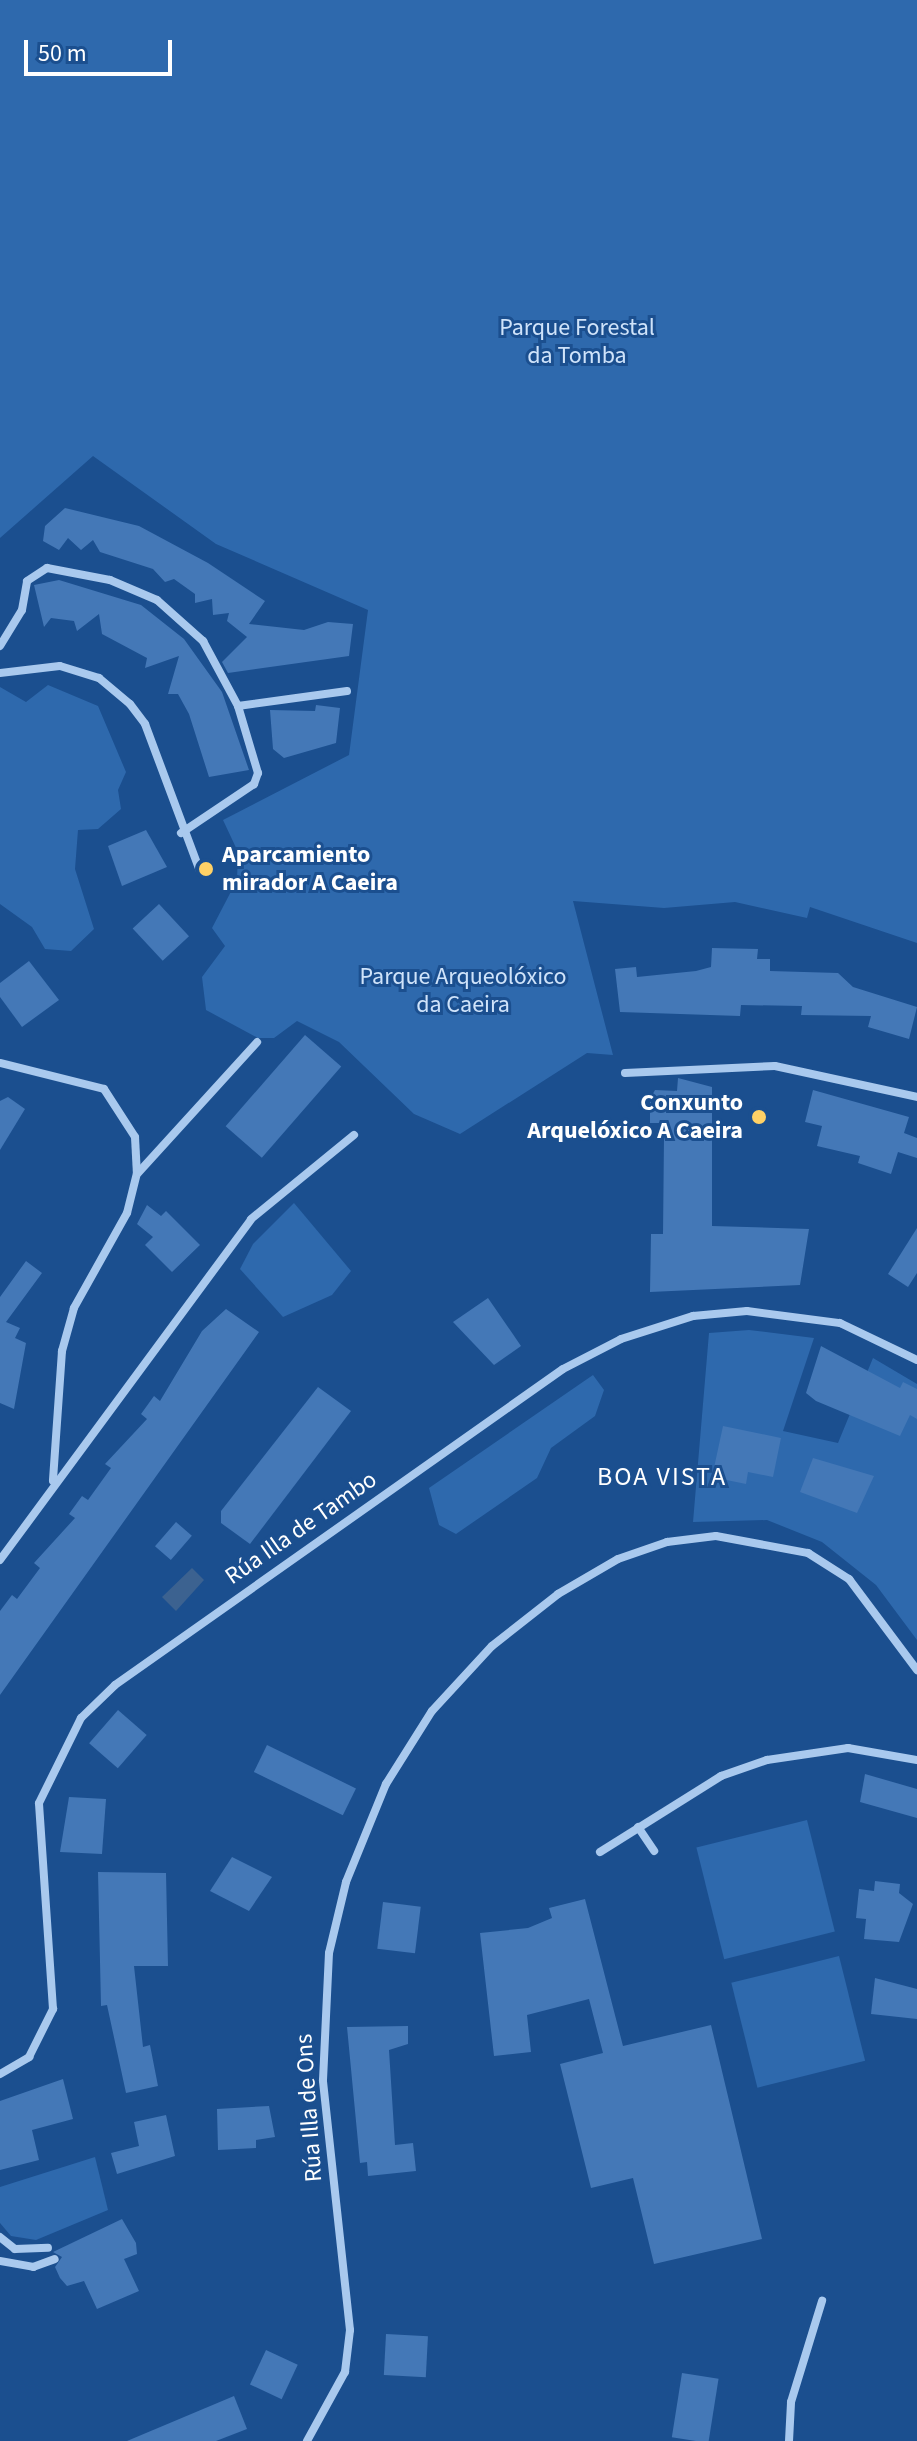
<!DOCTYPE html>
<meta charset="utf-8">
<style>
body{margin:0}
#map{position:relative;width:917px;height:2441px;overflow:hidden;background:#1b4f8f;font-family:"Source Sans 3",sans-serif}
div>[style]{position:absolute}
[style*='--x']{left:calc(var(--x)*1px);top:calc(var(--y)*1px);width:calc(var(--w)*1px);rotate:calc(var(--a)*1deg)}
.green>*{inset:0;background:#2e69ad;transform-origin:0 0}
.water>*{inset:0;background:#3c6290}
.building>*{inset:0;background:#4478b7;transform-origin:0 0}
.street>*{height:8px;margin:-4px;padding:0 4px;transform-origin:4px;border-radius:4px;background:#a9c9ee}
.dots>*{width:22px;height:22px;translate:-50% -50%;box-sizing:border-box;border:4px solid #1b4f8f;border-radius:50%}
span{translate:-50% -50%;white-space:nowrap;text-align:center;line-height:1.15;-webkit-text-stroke:6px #1b4f8f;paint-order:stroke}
.park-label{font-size:24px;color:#cfe3fa}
.poi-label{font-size:24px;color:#fff;font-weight:700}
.left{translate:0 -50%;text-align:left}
.right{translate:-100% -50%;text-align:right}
.street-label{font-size:24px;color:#fff}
.neighbourhood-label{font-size:26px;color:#fff;letter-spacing:2px}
.scale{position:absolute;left:24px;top:40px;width:148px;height:36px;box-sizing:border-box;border:4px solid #fff;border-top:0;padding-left:10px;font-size:24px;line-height:28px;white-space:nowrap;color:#fff;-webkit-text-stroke:6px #1b4f8f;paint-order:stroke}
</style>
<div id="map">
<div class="green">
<div style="clip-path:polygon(0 0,917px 0,917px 943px,810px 907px,807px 918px,735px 902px,664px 908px,573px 901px,613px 1055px,587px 1053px,460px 1134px,414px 1114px,339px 1042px,297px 1021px,274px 1038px,258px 1038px,206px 1010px,202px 977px,225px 946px,212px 928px,237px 880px,238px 852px,223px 820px,349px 755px,368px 610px,216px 544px,93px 456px,0 538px)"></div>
<div style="clip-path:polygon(48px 685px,98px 706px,126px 772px,118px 790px,121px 809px,98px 829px,78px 830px,75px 869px,94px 929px,71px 951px,45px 949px,32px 927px,0 904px,0 687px,26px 702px)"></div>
<div style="clip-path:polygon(294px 1203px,351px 1271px,332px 1295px,283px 1317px,240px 1269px,253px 1244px)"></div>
<div style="clip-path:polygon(749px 1330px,814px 1338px,783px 1431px,838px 1443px,873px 1358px,917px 1384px,917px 1640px,876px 1585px,822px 1542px,767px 1520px,693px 1522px,709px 1333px)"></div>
<div style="clip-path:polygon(593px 1375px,604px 1390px,595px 1416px,551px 1448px,537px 1478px,456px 1534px,439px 1525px,429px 1488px)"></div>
<div style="left:807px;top:1820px;width:115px;height:114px;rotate:76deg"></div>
<div style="left:839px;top:1956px;width:108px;height:111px;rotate:76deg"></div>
<div style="clip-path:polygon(95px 2157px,108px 2210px,36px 2240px,11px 2236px,0 2223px,0 2187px)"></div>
</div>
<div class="water">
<div style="clip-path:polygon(192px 1568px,204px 1580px,176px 1611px,162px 1597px)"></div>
</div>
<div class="building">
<div style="clip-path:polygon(65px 508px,139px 526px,208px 563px,265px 601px,249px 624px,304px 630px,328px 622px,353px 624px,349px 656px,228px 673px,222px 662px,247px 637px,227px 621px,229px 613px,213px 615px,212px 599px,195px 603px,195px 594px,174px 579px,165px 582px,153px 569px,100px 552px,93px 540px,81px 550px,68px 538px,59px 550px,43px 541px,45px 526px)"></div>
<div style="clip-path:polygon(59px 580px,141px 605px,184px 639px,222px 692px,249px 770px,209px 777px,189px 714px,178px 694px,168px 694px,179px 656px,145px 668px,147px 658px,102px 634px,99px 614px,77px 631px,74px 621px,51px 618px,44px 627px,34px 585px)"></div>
<div style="clip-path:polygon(316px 705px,340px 708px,336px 743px,284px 758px,273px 749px,270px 710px,315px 711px)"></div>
<div style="clip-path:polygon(146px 830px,167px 867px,122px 886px,108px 846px)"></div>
<div style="left:159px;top:904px;width:44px;height:36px;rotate:47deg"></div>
<div style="clip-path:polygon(712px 948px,758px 949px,757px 959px,770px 959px,770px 971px,838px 973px,853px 987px,917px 1007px,909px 1039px,868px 1027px,871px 1016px,801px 1015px,802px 1006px,741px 1005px,740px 1016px,620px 1012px,615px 969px,636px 967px,637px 977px,696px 971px,711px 967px)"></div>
<div style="clip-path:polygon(29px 961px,59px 1000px,22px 1027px,0 997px,0 983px)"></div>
<div style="left:305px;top:1035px;width:48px;height:121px;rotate:41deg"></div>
<div style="clip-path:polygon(678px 1078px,712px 1087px,712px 1226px,809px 1229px,800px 1285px,650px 1292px,651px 1234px,663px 1234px,664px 1136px,659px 1123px,650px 1123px,650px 1099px,655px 1090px,677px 1091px)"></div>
<div style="clip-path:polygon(813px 1090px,909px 1117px,904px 1133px,917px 1138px,917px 1158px,898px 1152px,891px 1174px,858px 1163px,860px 1156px,817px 1146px,822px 1126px,805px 1122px)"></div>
<div style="clip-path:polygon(8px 1097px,25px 1109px,0 1150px,0 1101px)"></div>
<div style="clip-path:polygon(147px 1205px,161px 1216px,166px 1211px,200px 1245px,172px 1272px,145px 1245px,153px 1237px,137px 1224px)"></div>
<div style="clip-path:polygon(917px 1228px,917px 1273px,908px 1287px,888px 1274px)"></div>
<div style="clip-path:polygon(26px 1261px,42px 1273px,6px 1322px,20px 1328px,15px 1338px,26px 1343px,14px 1409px,0 1403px,0 1297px)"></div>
<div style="clip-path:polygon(488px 1298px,521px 1346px,494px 1365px,453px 1322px)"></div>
<div style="clip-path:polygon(226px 1309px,259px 1332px,0 1695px,0 1611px,12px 1595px,17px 1599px,40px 1568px,34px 1563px,75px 1518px,69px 1514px,82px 1496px,88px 1500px,111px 1468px,105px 1464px,147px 1419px,141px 1414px,154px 1396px,160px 1401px,202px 1331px)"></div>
<div style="clip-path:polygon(821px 1346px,900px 1388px,903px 1382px,917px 1389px,917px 1419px,910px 1415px,900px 1436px,816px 1401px,806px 1393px)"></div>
<div style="clip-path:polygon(318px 1387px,351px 1411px,250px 1544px,221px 1523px,221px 1511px)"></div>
<div style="clip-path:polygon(723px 1426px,781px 1438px,773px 1477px,748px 1472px,746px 1484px,712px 1477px)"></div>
<div style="clip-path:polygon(813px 1458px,874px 1476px,857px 1513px,800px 1492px)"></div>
<div style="left:176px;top:1522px;width:21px;height:32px;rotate:41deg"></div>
<div style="left:118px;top:1710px;width:38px;height:44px;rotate:41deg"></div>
<div style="left:267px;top:1745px;width:99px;height:30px;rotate:26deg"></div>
<div style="clip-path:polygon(865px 1774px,917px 1789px,917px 1818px,860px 1802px)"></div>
<div style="clip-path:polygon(69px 1797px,106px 1799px,102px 1854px,60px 1852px)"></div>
<div style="clip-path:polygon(232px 1857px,272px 1877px,249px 1911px,210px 1891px)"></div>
<div style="clip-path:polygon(98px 1872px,166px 1873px,168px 1966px,134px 1966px,143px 2047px,150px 2045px,158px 2086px,126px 2093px,107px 2005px,101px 2006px)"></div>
<div style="clip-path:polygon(875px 1881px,900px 1884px,899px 1893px,913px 1904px,899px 1942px,864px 1939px,866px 1919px,856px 1918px,859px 1889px,874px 1891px)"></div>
<div style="clip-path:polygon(585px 1899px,623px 2046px,711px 2025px,762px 2239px,654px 2264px,633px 2178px,591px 2188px,560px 2064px,603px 2053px,589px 1999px,527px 2015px,531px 2052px,494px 2056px,480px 1933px,528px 1928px,552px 1918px,549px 1908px)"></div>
<div style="left:383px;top:1902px;width:38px;height:47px;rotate:7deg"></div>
<div style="clip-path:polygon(875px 1978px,917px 1989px,917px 2019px,871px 2014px)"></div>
<div style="clip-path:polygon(408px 2026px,408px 2044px,389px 2050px,395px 2145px,413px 2143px,416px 2171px,368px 2176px,367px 2162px,360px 2163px,347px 2027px)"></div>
<div style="clip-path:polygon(63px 2079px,73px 2119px,32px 2130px,39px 2160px,0 2170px,0 2101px)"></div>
<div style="clip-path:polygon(269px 2106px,275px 2137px,256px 2140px,256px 2148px,218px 2150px,217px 2109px)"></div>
<div style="clip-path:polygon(166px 2115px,175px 2156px,117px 2174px,111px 2153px,139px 2146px,134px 2122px)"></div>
<div style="clip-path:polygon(122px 2219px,136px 2243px,137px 2254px,124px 2259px,139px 2291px,97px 2309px,84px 2281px,67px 2286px,60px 2278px,55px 2267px,62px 2257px,53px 2252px)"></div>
<div style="left:386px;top:2334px;width:42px;height:41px;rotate:3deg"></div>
<div style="left:266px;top:2350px;width:35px;height:38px;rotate:25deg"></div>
<div style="left:682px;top:2373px;width:37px;height:65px;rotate:9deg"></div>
<div style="clip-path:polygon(234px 2396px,247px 2429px,216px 2441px,127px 2441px)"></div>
</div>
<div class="street">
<div style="--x:0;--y:646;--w:42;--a:-58.6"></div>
<div style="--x:22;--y:610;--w:29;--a:-80"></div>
<div style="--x:27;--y:581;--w:24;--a:-33"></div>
<div style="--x:47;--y:568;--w:64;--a:10.8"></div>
<div style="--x:110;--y:580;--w:51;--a:23.1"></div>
<div style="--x:157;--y:600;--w:62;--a:41.7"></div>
<div style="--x:203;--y:641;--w:74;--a:61.7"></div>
<div style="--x:238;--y:706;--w:70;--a:73.4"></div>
<div style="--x:258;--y:773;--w:12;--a:110"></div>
<div style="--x:254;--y:784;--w:88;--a:146.1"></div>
<div style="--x:0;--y:673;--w:60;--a:-6.7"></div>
<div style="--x:60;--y:666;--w:41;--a:17.1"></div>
<div style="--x:99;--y:678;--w:40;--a:40"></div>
<div style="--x:130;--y:704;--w:25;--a:53"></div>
<div style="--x:145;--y:724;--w:157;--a:69.5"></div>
<div style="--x:238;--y:706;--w:110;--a:-7.8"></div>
<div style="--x:0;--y:1063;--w:107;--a:14"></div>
<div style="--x:104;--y:1089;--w:57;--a:57.1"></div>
<div style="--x:135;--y:1137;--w:36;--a:87"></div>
<div style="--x:137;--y:1173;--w:41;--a:104"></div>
<div style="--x:127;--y:1213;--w:109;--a:119.2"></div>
<div style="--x:74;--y:1308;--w:45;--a:105.6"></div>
<div style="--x:62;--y:1351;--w:130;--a:94"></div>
<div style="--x:625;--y:1073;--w:150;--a:-2.7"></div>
<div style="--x:775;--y:1066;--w:145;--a:12.3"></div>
<div style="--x:138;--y:1173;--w:177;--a:-47.7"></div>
<div style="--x:0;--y:1560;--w:423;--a:-53.6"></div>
<div style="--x:251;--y:1219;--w:133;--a:-39.2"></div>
<div style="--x:638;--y:1827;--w:29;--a:56"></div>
<div style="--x:600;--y:1852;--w:143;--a:-32.1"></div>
<div style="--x:721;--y:1776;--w:49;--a:-19.2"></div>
<div style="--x:767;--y:1760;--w:82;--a:-8.4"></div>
<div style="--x:848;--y:1748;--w:70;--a:9.9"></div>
<div style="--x:0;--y:2074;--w:34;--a:-30"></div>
<div style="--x:29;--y:2057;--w:54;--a:-63.4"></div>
<div style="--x:53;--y:2009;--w:206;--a:-93.9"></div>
<div style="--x:39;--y:1803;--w:95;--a:-63.7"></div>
<div style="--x:81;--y:1718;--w:47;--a:-44.1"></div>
<div style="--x:115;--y:1685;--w:548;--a:-35.2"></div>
<div style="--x:563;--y:1369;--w:65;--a:-27.3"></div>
<div style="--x:621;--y:1339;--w:76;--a:-17.7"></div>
<div style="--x:693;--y:1316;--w:54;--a:-5.3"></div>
<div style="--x:747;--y:1311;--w:94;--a:7.4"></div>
<div style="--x:840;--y:1323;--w:85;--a:25.7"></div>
<div style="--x:0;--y:2237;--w:19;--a:39"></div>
<div style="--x:15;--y:2249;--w:33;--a:-2"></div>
<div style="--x:0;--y:2261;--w:34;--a:10"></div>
<div style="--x:33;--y:2267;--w:23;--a:-20"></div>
<div style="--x:307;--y:2441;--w:79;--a:-61.2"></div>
<div style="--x:345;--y:2372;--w:42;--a:-83.2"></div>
<div style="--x:350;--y:2330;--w:251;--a:-96.2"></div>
<div style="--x:323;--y:2080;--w:127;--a:-87.3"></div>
<div style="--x:329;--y:1953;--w:73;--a:-76.5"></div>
<div style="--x:346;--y:1882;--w:106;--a:-67.8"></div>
<div style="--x:386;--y:1784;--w:86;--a:-57.8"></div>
<div style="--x:432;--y:1711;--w:88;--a:-47.3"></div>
<div style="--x:492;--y:1646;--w:84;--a:-38.2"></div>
<div style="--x:558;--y:1594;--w:69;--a:-30.3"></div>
<div style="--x:618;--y:1559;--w:52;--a:-19.1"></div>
<div style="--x:667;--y:1542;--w:49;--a:-7"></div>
<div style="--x:716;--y:1536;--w:94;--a:10.5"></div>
<div style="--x:808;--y:1553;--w:49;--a:32.4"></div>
<div style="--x:849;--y:1579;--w:114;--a:53.2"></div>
<div style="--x:789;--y:2441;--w:39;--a:-87"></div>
<div style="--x:791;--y:2402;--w:106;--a:-72.9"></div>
</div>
<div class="dots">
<div style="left:206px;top:869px;background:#ffd166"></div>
<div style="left:759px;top:1117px;background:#ffd166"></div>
</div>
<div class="park-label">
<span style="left:577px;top:342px">Parque Forestal<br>da Tomba</span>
<span style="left:463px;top:991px">Parque Arqueolóxico<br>da Caeira</span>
</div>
<div class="poi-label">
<span class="left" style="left:222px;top:869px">Aparcamiento<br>mirador A Caeira</span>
<span class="right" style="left:743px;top:1117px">Conxunto<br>Arquelóxico A Caeira</span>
</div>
<div class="street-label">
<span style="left:301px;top:1528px;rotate:-35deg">Rúa Illa de Tambo</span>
<span style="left:309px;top:2108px;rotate:-94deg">Rúa Illa de Ons</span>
</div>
<div class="neighbourhood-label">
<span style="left:662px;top:1477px">BOA VISTA</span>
</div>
<div class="scale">50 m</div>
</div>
